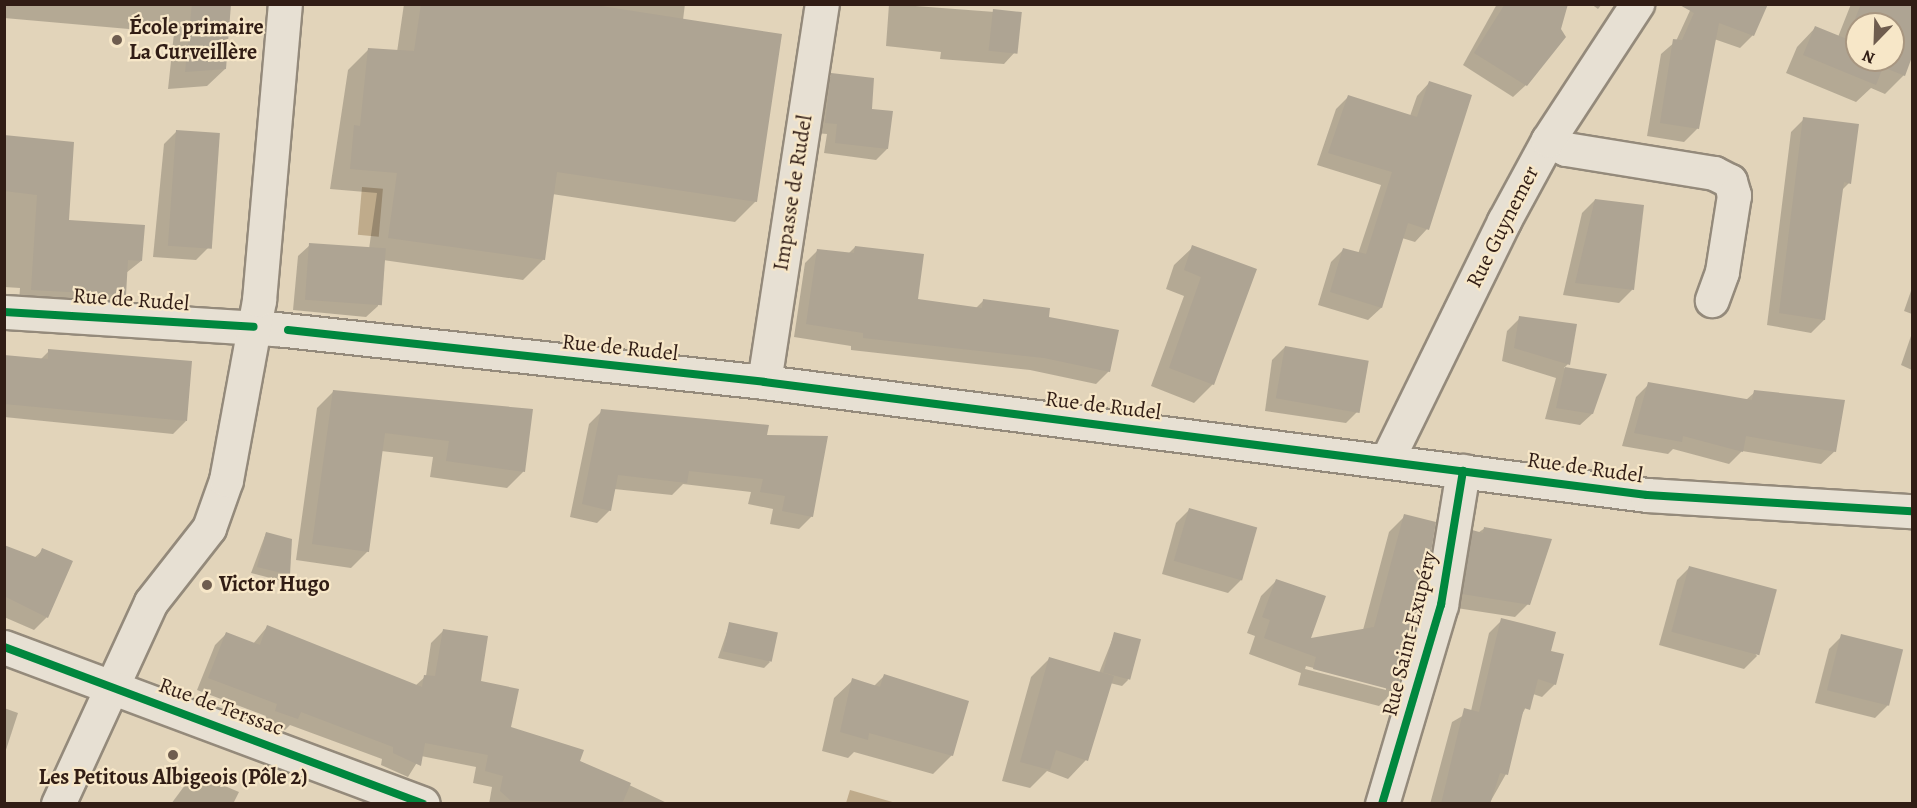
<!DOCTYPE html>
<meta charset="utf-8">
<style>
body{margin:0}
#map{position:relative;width:1917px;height:808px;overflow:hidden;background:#e2d4ba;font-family:Alegreya,serif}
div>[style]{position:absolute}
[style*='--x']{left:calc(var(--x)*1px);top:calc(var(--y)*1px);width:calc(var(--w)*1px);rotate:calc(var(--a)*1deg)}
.water>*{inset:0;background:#bfab8b;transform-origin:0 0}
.shadow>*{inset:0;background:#0003}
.building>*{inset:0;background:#aea493;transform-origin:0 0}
.roads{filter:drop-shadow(2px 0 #948a7b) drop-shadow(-2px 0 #948a7b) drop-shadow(0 2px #948a7b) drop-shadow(0 -2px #948a7b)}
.minor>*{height:33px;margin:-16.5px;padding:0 16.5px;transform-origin:16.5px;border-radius:16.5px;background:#e7e0d3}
.tertiary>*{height:33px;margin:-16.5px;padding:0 16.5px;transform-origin:16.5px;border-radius:16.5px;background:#e7e0d3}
.cycleway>*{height:8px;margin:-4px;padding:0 4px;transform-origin:4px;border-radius:4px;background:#00873e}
.dots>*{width:16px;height:16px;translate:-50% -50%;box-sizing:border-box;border:3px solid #f7e7c8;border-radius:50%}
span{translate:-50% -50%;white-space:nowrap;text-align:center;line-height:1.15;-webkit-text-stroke:4.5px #f7e7c8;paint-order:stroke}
.poi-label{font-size:22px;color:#311d15;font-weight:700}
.left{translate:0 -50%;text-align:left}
.street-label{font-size:22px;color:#311d15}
.frame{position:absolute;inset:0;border:6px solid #311d15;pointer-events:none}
.north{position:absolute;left:1845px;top:12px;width:60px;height:60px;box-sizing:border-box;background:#f7e7c8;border:2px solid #a89680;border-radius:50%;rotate:203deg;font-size:16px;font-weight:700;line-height:24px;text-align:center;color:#311d15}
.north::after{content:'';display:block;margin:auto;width:21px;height:27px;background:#6f5d4f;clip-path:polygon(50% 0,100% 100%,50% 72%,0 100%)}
</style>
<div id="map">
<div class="water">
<div style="left:362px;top:187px;width:21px;height:48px;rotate:5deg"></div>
<div style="clip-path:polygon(850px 790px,896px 803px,846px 803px)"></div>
</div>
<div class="shadow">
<div style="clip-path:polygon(4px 4px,230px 4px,225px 69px,207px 86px,168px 89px,174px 33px,4px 18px)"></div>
<div style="clip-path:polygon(404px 4px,685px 4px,683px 20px,756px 201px,735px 222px,552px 194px,544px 259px,523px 280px,383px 260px,378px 306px,366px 317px,293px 310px,298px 256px,310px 245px,369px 249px,377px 193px,330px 189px,348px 70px,368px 50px,397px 52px)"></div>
<div style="clip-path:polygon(889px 4px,1020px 14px,1015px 52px,1004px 64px,940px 59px,941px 52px,886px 46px)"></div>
<div style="clip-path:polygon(1497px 4px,1566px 4px,1526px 85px,1513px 97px,1463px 65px)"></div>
<div style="clip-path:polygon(1591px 4px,1602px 4px,1598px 9px)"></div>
<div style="clip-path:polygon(1693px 4px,1753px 35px,1740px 48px,1714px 39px,1697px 129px,1684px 142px,1647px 136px,1661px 54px,1676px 41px)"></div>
<div style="clip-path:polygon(evenodd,1851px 4px,1912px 4px,1912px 54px,1904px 75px,1885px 94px,1871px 88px,1856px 102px,1786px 73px,1797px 47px,1815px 28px,1838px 37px,1851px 4px,1857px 24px,1893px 24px,1893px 60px,1857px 60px,1857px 24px)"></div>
<div style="clip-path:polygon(832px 75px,871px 110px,887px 149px,876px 160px,824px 153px,827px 134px,815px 133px,821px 86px)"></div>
<div style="clip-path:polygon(1429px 83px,1427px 229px,1415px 242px,1402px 238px,1381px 308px,1368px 320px,1318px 305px,1331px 262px,1344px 249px,1358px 254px,1381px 185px,1317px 165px,1336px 109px,1348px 97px,1410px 116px,1417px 96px)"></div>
<div style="clip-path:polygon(1804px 119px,1849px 183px,1841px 191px,1824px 320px,1811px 333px,1767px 325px,1791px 132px)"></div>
<div style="clip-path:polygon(177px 131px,209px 247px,196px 260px,153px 257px,164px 144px)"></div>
<div style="clip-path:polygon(4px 137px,67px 221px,141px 261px,126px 273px,125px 294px,112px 307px,19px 302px,20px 288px,4px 287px)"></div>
<div style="clip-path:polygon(1595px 200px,1632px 290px,1619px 303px,1563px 295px,1582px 213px)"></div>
<div style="clip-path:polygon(855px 247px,917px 301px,975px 309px,984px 300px,1047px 319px,1109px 371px,1096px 384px,1030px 370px,851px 350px,851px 346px,794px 337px,805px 263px,818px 250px,848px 254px)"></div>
<div style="clip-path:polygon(1193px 247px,1255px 270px,1213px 384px,1194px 403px,1151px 386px,1184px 296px,1166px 289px,1174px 265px)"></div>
<div style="clip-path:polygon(1912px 288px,1912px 314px,1904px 311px)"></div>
<div style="clip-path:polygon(1520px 318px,1568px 364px,1564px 368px,1605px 376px,1592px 414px,1580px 425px,1545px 419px,1556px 378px,1502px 361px,1507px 331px)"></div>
<div style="clip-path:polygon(1912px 333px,1912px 370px,1901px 365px)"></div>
<div style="clip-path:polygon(1285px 347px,1359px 410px,1346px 423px,1265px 411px,1272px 360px)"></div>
<div style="clip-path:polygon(49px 351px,186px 421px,173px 434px,4px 417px,4px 357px,40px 360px)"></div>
<div style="clip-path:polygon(1649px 384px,1746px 400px,1755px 392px,1835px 451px,1821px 464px,1742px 451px,1729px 464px,1673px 449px,1668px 454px,1622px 446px,1636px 397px)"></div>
<div style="clip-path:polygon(334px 391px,531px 410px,523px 472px,507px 488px,430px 477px,433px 457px,381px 451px,368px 551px,351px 568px,296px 560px,317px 408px)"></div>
<div style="clip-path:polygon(602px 411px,765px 436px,812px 516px,799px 529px,770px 524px,773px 509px,748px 504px,751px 492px,683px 484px,672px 495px,614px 489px,610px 510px,597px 523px,570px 517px,589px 424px)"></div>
<div style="clip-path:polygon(1189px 510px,1241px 580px,1228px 593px,1162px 574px,1176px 523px)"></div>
<div style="clip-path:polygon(evenodd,1405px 516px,1395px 690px,1379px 706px,1298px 685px,1301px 673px,1249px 654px,1255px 636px,1247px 633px,1261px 596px,1277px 580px,1308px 640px,1363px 630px,1389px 532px,1405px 516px,1306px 666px,1386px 687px,1386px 690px,1305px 669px,1306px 666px)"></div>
<div style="clip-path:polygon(1485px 528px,1528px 604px,1515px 617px,1450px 607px,1460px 545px)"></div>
<div style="clip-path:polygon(266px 533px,288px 575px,282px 581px,251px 573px)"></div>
<div style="clip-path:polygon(4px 546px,34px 558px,43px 550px,47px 617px,34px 630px,4px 617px)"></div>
<div style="clip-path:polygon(1690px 567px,1757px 656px,1744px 669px,1659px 645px,1677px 580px)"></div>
<div style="clip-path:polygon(1502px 620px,1549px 652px,1555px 684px,1542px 697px,1533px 694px,1520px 718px,1506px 774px,1489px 804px,1430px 804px,1452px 722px,1471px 711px,1489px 633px)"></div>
<div style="clip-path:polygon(730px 623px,770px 662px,764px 668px,718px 658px)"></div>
<div style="clip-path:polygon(267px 627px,415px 686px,426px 676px,431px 643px,443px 631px,510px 728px,669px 804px,489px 804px,492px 787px,473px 783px,476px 767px,421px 756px,408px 777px,381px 765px,382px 759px,290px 725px,285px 730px,264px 723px,266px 716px,197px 690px,215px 645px,227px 633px,253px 644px)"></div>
<div style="clip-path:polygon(1115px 633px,1128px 680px,1122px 686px,1110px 683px,1086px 760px,1068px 779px,1047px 771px,1030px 788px,1002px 781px,1031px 677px,1050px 658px,1099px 673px)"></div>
<div style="clip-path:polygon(1842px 636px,1888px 705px,1875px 718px,1815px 703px,1829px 649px)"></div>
<div style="clip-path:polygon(884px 676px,952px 755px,933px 774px,854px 752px,848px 758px,822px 751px,834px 698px,853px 680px,874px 686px)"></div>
<div style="clip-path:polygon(4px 708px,18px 713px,4px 756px)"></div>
<div style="clip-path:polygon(194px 773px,239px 792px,233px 804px,171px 804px)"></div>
</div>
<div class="building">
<div style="clip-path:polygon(192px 4px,231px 4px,226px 69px,185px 72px)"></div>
<div style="clip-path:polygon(421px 4px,588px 4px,782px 34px,757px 202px,557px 172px,545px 260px,388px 238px,397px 173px,350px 169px,354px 125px,360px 126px,368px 48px,414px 51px)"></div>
<div style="clip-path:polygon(1505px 4px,1568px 4px,1561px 29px,1566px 37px,1527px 86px,1474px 53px)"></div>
<div style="clip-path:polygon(1678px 4px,1768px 4px,1754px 36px,1719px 23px,1699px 129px,1660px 123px,1673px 39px,1682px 40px,1694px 13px)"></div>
<div style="clip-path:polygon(evenodd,1861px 4px,1912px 4px,1912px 57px,1905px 76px,1883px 67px,1876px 85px,1803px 55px,1815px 26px,1847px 39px,1861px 4px,1857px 24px,1893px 24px,1893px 60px,1857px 60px,1857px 24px)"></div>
<div style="left:993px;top:9px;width:29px;height:42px;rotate:6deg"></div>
<div style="clip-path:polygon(831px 73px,874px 78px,872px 109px,893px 111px,888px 149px,835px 143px,837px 124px,825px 123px)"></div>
<div style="clip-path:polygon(1429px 81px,1472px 95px,1429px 230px,1408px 223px,1382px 308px,1330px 292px,1343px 248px,1366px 254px,1392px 172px,1328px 153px,1348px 95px,1417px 117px)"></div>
<div style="clip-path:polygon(1803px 117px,1859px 124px,1851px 184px,1844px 182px,1825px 320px,1779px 313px)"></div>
<div style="left:176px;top:130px;width:44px;height:116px;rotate:4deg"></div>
<div style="clip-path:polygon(4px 135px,74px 142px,69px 220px,145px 225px,142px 261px,128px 260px,126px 295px,31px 290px,37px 195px,4px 191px)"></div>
<div style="clip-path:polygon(1595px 199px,1644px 205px,1634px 290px,1575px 283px)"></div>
<div style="left:309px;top:243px;width:77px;height:57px;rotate:4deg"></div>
<div style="clip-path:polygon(1192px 245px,1257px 269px,1214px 385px,1169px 368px,1201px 277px,1184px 270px)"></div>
<div style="clip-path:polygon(855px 246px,924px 254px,918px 299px,982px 308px,983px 299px,1050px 308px,1049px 317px,1119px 330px,1110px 372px,1044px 358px,863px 338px,863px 333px,806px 324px,817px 249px,854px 253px)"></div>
<div style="clip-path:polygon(1519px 316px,1577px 324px,1570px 365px,1514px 348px)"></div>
<div style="left:1285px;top:346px;width:85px;height:53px;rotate:10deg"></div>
<div style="clip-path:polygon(48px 349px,192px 361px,187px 421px,4px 404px,4px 355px,48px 359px)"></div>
<div style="clip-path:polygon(1565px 367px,1607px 374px,1593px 414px,1556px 408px)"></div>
<div style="clip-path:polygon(1648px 382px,1752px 400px,1754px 390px,1845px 400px,1836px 452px,1746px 436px,1743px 452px,1683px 436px,1682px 442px,1634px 433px)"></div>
<div style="clip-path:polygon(333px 390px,533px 409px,525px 472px,446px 461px,449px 441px,385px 433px,369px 552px,312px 544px)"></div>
<div style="clip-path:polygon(601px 409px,769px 425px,767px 435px,828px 436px,813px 517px,782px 511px,785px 496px,760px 492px,763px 479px,689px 471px,687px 483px,618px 475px,611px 511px,582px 504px)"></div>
<div style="left:1189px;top:508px;width:71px;height:55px;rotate:16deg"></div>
<div style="clip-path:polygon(1404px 514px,1436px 522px,1423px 601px,1396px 691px,1313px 669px,1316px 657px,1264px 638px,1270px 620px,1262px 617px,1276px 579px,1326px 596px,1311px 638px,1374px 627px)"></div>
<div style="clip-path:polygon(1484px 527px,1552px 539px,1530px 605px,1462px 594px,1472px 530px,1483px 533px)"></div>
<div style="clip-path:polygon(266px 532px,292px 539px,290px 575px,257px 567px)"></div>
<div style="clip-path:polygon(4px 545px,38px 558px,42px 548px,73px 561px,48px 618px,4px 596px)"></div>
<div style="left:1689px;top:566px;width:91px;height:68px;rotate:15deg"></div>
<div style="clip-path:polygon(1501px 618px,1556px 632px,1551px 651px,1564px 654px,1556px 685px,1538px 679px,1530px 710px,1524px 708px,1508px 775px,1500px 773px,1490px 804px,1441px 804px,1464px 708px,1479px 712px)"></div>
<div style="left:729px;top:622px;width:50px;height:30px;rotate:12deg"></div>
<div style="clip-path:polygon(267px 625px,422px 687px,424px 675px,435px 676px,443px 629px,488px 636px,481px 681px,519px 689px,511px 727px,584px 750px,580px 761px,631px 783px,622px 804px,510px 800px,500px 791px,503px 776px,485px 771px,488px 755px,425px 743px,421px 766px,393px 753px,393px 747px,301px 712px,298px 719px,275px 711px,277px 704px,208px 678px,226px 632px,260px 645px)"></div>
<div style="left:1114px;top:632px;width:28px;height:42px;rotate:15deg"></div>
<div style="left:1841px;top:634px;width:64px;height:58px;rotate:14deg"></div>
<div style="clip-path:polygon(1049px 657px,1114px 676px,1088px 761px,1056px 750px,1050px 770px,1020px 762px)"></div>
<div style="clip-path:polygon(884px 674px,969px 701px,953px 756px,869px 733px,868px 740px,840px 732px,852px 678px,880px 687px)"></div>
</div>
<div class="roads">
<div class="minor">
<div style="--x:1548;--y:140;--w:20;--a:27"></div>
<div style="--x:1566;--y:149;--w:150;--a:9.2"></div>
<div style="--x:1714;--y:173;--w:18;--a:27"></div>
<div style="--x:1730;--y:181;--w:15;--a:74"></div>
<div style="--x:1734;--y:195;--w:78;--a:98.9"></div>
<div style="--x:1722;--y:272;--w:30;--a:110"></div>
<div style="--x:4;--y:312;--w:273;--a:3.6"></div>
<div style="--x:276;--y:329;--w:491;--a:6.2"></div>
<div style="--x:764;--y:382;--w:890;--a:7.29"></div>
<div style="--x:1647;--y:495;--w:265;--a:3.5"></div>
<div style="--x:764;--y:382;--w:382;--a:-81.3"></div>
<div style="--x:1387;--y:460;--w:266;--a:-63.9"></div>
<div style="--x:1504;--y:221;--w:92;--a:-61.5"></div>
<div style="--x:1548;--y:140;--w:163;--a:-56.8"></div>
<div style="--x:58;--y:804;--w:222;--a:-65.3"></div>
<div style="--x:151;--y:602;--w:94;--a:-51.9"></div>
<div style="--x:209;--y:528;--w:51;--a:-70.5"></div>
<div style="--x:226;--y:480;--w:183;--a:-79.6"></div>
<div style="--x:259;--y:300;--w:297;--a:-85"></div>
<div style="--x:1382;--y:804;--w:208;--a:-73.5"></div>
<div style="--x:1441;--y:605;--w:136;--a:-80.7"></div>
</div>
<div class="tertiary">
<div style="--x:4;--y:647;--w:447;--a:20.5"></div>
</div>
</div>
<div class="cycleway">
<div style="--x:4;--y:312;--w:250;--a:3.4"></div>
<div style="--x:288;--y:330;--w:479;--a:6.2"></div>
<div style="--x:764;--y:382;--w:890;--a:7.29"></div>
<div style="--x:1647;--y:495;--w:265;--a:3.5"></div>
<div style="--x:4;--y:647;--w:447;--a:20.5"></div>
<div style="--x:1382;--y:804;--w:208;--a:-73.5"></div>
<div style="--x:1441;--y:605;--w:136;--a:-80.7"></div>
</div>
<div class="dots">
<div style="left:117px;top:40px;background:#6f5d4f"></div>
<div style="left:207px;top:585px;background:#6f5d4f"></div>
<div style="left:173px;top:755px;background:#6f5d4f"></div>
</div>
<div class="poi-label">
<span class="left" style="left:129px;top:40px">École primaire<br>La Curveillère</span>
<span class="left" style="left:219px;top:585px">Victor Hugo</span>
<span style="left:173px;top:778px">Les Petitous Albigeois (Pôle 2)</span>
</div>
<div class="street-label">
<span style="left:793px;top:193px;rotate:-81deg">Impasse de Rudel</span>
<span style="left:1503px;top:227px;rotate:-63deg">Rue Guynemer</span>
<span style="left:131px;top:300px;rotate:4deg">Rue de Rudel</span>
<span style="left:620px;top:348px;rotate:6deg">Rue de Rudel</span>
<span style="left:1103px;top:406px;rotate:7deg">Rue de Rudel</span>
<span style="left:1585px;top:468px;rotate:8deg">Rue de Rudel</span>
<span style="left:1410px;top:634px;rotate:-76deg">Rue Saint-Exupéry</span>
<span style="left:221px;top:707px;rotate:20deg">Rue de Terssac</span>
</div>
<div class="frame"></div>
<div class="north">N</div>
</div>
